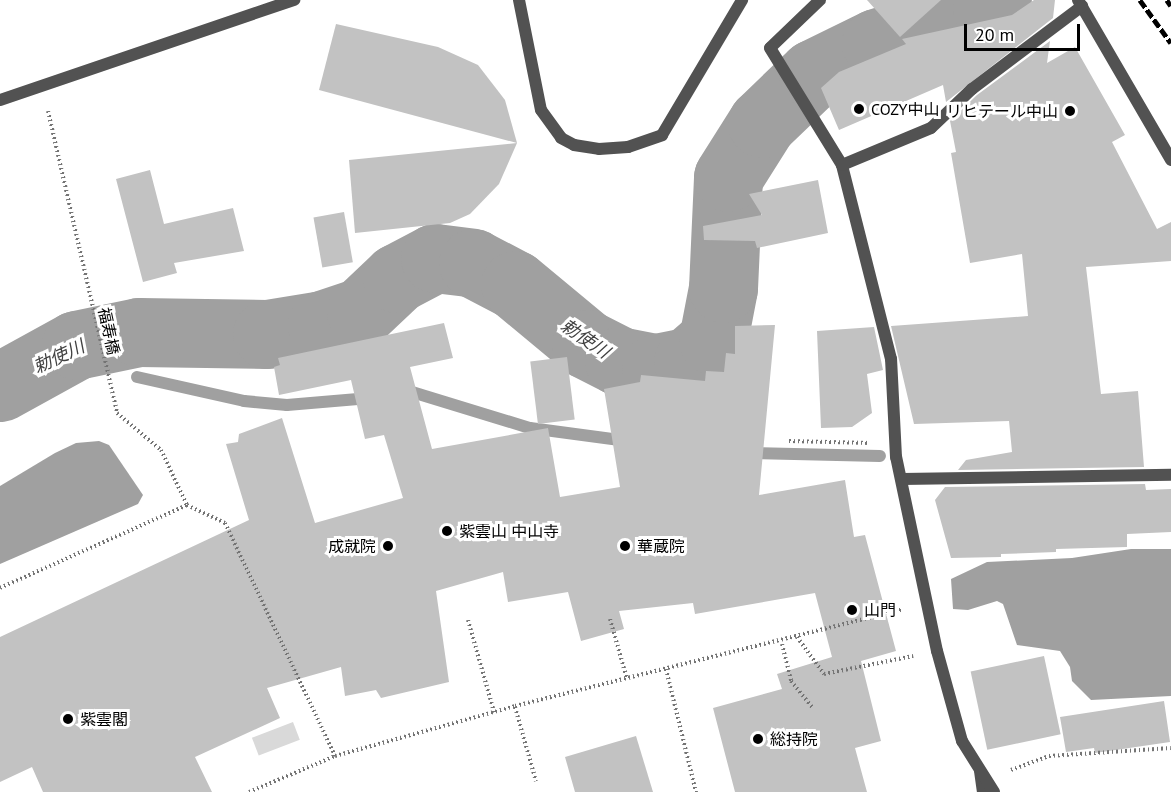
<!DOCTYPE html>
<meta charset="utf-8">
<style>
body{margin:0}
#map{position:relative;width:1171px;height:792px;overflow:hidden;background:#fff;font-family:"PT Sans","Noto Sans JP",sans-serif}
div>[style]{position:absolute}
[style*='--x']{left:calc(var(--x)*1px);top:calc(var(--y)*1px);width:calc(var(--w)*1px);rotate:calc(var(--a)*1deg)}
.green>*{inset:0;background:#d9d9d9;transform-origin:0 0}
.water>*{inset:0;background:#a0a0a0}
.stream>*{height:12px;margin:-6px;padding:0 6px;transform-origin:6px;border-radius:6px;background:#a0a0a0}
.river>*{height:69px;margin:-34.5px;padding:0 34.5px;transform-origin:34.5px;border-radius:34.5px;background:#a0a0a0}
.building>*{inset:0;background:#c2c2c2;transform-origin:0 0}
.path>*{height:4px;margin-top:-2px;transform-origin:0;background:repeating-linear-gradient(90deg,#747474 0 1.5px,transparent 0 4.5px)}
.service>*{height:12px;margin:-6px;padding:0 6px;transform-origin:6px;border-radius:6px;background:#525252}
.minor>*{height:12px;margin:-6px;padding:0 6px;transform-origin:6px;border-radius:6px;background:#525252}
.rail>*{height:4.5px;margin-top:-2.25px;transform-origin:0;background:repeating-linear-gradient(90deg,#000 0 9px,transparent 0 12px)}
.dots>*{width:16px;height:16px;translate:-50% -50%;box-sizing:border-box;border:3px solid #fff;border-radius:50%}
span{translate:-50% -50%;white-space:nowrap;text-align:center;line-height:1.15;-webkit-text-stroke:6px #fff;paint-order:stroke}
.poi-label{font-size:16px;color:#000}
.left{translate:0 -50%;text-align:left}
.right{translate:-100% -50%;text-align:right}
.street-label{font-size:16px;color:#000}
.water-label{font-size:18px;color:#414141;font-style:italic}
.scale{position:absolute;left:964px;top:24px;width:116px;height:27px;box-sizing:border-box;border:3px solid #000;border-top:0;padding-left:8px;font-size:18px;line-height:21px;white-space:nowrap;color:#000;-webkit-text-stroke:4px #fff;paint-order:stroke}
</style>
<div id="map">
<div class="green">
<div style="left:293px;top:722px;width:19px;height:44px;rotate:69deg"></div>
</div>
<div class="water">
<div style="clip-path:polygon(99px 441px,109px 445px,143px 495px,138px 504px,0 564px,0 486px,55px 453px,76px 443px)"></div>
<div style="clip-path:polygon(1131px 549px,1171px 549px,1171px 696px,1091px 700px,1072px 681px,1070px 667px,1060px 651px,1017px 645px,1003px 604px,997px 601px,968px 610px,953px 609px,951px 579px,987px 562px,1072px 558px)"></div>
</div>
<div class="stream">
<div style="--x:137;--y:377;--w:110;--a:12.6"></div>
<div style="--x:244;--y:401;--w:43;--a:5.3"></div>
<div style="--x:287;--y:405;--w:83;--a:-4.8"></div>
<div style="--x:402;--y:394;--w:10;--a:-11"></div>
<div style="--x:412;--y:392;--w:123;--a:17"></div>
<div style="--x:530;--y:428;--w:98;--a:7.6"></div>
<div style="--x:749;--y:453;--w:131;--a:1.3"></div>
</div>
<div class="river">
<div style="--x:0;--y:387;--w:87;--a:-28.9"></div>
<div style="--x:76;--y:345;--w:64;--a:-11.7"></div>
<div style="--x:139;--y:332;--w:128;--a:0.9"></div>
<div style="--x:267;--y:334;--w:56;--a:-9.3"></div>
<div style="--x:322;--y:325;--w:41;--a:-18.4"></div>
<div style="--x:361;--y:312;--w:50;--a:-43.4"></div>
<div style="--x:397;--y:278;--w:43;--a:-27.8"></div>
<div style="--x:435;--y:258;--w:38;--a:7"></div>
<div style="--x:473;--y:263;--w:47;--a:27.6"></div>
<div style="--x:515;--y:285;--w:92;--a:39.7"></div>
<div style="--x:586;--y:344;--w:37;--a:27"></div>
<div style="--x:619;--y:361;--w:38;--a:11"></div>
<div style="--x:656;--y:368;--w:33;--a:-11"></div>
<div style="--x:688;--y:362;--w:33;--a:-41"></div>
<div style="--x:713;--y:340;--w:53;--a:-79.1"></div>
<div style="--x:723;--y:288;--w:111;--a:-87.4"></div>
<div style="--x:728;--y:177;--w:64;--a:-57.8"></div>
<div style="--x:762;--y:123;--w:71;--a:-43.9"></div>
<div style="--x:813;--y:74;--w:70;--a:-26.2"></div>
<div style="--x:876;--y:43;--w:117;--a:-18"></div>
<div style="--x:987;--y:7;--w:12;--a:-35"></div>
</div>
<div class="building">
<div style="clip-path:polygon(867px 0,941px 0,900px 37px)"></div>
<div style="clip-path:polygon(1034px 0,1055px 0,1053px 18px,946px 102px,943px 85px,839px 130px,821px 88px,839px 72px,906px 44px,902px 39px,1012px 15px)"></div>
<div style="clip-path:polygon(336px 24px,438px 47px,478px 65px,505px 100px,517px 143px,319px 90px)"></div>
<div style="clip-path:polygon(1050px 41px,1047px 63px,1075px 47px,1125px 135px,1112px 142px,1157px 229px,1171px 222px,1171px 261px,1086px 267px,1101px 394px,1138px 391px,1144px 467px,958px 470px,966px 460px,1012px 452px,1009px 421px,914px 424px,891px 326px,1028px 316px,1022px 254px,970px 263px,951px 153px,956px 152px,950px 121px,977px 95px)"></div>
<div style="clip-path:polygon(517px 143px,499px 184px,470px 214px,450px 223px,355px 233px,349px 160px)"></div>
<div style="clip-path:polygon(150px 170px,164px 224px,233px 208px,244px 251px,174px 263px,177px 273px,143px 282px,116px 179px)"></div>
<div style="clip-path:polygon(818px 180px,828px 233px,757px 248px,755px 241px,704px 240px,703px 226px,762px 215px,749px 194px)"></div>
<div style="left:344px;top:212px;width:51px;height:31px;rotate:80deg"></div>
<div style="clip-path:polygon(444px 323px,453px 358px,410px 367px,432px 449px,548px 428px,560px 497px,620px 487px,604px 389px,640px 382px,641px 375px,705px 381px,706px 371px,724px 372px,726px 353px,735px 354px,735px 326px,775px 325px,759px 495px,845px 480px,854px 537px,865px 535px,896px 651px,861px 661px,881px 741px,855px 748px,867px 792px,735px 792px,713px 708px,782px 689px,777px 674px,832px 657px,815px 593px,695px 614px,693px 603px,619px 611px,624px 629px,581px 641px,568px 592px,508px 602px,503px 572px,436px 591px,449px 682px,381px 698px,376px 690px,345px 696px,341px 667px,267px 688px,280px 718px,195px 757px,212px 792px,43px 792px,32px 767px,0 782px,0 637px,249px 520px,226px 444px,238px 442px,239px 434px,282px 418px,315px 523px,403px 498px,384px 435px,365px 439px,351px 380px,279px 395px,274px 367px,280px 365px,278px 358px)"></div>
<div style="clip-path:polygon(874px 327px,883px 370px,867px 374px,872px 413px,852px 427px,821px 428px,817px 331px)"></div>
<div style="left:567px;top:357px;width:63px;height:37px;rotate:83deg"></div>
<div style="clip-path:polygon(1145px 484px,1146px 490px,1171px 489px,1171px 532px,1127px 534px,1127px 547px,1056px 549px,1056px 552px,1001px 554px,1001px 557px,951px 558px,935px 500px,945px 487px)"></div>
<div style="left:1044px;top:656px;width:80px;height:75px;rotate:78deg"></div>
<div style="clip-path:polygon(1164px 701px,1170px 742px,1095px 753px,1094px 748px,1066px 752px,1060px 717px)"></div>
<div style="clip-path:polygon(636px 736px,653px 792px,575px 792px,565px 757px)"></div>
</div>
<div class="path">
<div style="--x:48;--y:111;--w:310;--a:77.1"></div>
<div style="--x:117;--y:413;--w:57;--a:40.1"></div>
<div style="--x:161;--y:450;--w:61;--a:64.7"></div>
<div style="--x:789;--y:441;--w:81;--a:1.4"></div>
<div style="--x:0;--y:588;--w:205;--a:-23.9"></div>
<div style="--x:187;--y:505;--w:42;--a:25.3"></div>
<div style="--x:225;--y:523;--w:258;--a:64.7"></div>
<div style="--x:610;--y:619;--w:62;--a:74.2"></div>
<div style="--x:468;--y:620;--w:96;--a:74.2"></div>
<div style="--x:797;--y:637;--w:46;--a:53.9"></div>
<div style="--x:824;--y:674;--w:91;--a:-11.4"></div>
<div style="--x:782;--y:644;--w:38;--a:76"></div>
<div style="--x:791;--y:681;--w:35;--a:51"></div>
<div style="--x:666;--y:669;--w:127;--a:76.3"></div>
<div style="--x:515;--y:707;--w:77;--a:74.2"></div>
<div style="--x:1011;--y:770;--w:40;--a:-20.2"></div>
<div style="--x:1049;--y:756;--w:122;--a:-3.8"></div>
<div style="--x:249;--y:792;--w:93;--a:-22.7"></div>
<div style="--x:335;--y:756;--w:187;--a:-15.5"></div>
<div style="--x:515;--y:706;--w:400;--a:-14"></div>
</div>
<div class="service">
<div style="--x:519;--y:0;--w:112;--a:78.7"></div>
<div style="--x:541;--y:110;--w:34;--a:54"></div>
<div style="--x:561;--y:138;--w:15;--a:28"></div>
<div style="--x:574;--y:145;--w:25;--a:9"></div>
<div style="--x:599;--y:149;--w:29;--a:-4"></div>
<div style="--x:628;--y:147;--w:36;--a:-19"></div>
<div style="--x:662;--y:135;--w:157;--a:-59.3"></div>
</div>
<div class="minor">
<div style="--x:820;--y:0;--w:69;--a:136.2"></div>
<div style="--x:770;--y:48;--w:137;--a:58.4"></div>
<div style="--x:1078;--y:0;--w:185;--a:59.8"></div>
<div style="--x:0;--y:100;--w:311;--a:-18.8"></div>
<div style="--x:902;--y:479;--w:269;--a:-0.9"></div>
<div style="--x:980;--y:771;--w:21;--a:82"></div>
<div style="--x:994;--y:792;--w:60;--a:-122.1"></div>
<div style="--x:962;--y:741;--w:93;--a:-105.5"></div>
<div style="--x:937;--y:651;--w:198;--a:-101.9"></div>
<div style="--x:896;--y:457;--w:98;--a:-92.9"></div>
<div style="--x:891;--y:359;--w:200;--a:-104.2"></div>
<div style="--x:842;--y:165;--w:96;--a:-22.6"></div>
<div style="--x:931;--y:128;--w:57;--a:-43.6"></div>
<div style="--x:972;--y:89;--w:138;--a:-37"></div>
</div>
<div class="rail">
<div style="--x:1140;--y:0;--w:53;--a:54.2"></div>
<div style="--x:1167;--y:0;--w:7;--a:56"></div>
</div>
<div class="dots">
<div style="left:859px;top:109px;background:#000"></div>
<div style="left:1070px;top:111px;background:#000"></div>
<div style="left:447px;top:531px;background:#000"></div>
<div style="left:388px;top:546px;background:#000"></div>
<div style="left:625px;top:546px;background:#000"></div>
<div style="left:852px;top:610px;background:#000"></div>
<div style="left:68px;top:719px;background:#000"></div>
<div style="left:758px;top:739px;background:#000"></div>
</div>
<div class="poi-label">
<span class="left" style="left:871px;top:109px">COZY中山</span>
<span class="right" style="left:1058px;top:111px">リヒテール中山</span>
<span class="left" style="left:459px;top:531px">紫雲山 中山寺</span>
<span class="right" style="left:376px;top:546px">成就院</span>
<span class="left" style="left:637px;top:546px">華蔵院</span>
<span class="left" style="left:864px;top:610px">山門</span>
<span class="left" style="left:80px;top:719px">紫雲閣</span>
<span class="left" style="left:770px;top:739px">総持院</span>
</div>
<div class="street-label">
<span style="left:109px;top:331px;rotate:78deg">福寿橋</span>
</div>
<div class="water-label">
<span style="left:585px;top:339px;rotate:34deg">勅使川</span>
<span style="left:59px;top:357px;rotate:-25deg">勅使川</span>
</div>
<div class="scale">20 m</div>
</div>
